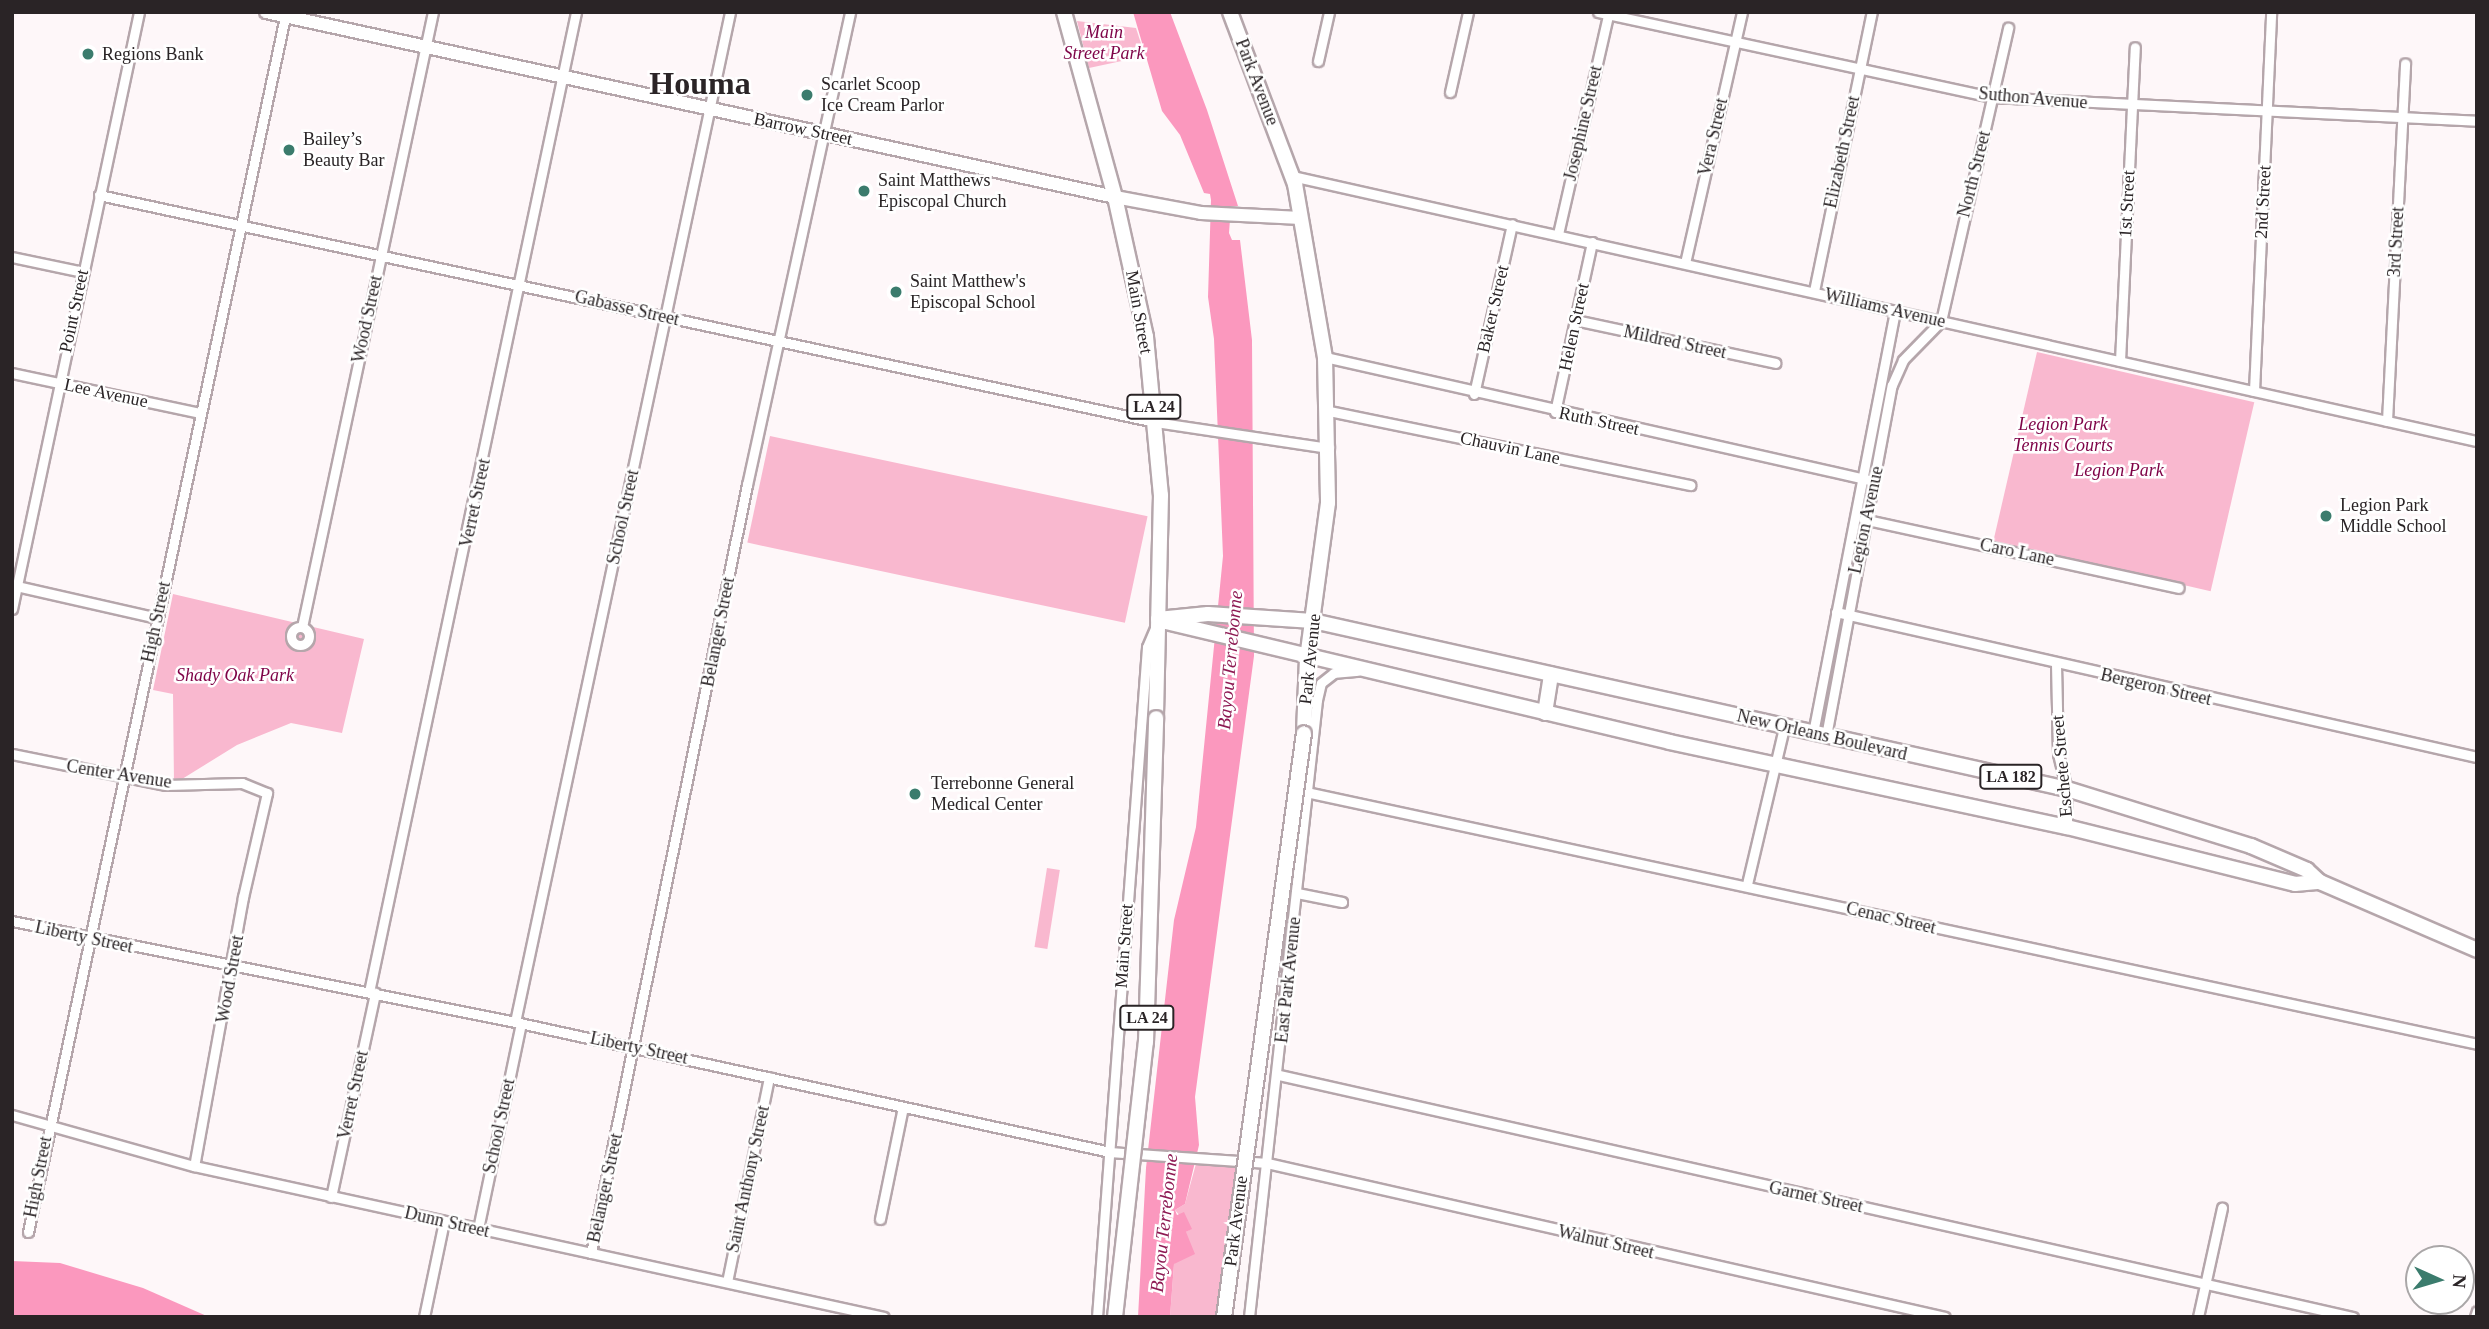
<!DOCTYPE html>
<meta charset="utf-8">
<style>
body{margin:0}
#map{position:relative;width:2489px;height:1329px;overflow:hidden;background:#fef7f9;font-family:"Times New Roman",serif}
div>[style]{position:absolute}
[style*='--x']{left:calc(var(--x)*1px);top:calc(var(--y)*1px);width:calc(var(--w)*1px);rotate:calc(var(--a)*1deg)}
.green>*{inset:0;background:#f9b8cf;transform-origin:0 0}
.water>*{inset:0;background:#fb98be}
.roads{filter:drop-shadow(2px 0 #b5a6ab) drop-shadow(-2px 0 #b5a6ab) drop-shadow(0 2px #b5a6ab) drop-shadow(0 -2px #b5a6ab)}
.minor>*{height:9px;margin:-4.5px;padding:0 4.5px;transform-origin:4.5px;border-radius:4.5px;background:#fff}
.minor>.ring{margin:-4.5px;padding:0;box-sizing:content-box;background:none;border:9px solid #fff;border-radius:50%}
.secondary>*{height:12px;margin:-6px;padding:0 6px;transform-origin:6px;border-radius:6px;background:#fff}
.primary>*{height:14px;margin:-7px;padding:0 7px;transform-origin:7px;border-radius:7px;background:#fff}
.bridges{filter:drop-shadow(2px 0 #b5a6ab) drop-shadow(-2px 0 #b5a6ab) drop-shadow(0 2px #b5a6ab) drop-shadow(0 -2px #b5a6ab)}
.primary-bridge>*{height:14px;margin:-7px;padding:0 7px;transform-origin:7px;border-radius:7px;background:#fff}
.dots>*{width:19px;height:19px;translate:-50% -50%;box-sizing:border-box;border:4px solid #fff;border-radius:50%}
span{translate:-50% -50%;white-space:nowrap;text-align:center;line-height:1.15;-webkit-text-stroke:5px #fff;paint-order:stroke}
.shield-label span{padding:2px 5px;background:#fff;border:2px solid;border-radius:5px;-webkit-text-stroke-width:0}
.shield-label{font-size:16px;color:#2a2426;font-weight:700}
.park-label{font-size:18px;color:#7e0347;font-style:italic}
.poi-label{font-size:18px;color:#2a2426}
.left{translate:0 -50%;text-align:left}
.street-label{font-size:18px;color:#2a2426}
.water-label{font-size:19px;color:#8d1a53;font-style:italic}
.town-label{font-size:32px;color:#2a2426;font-weight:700}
.frame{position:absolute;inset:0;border:14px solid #2a2426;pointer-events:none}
.north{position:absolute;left:2405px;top:1245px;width:70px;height:70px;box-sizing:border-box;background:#fff;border:2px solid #aaa7a8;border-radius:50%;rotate:94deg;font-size:19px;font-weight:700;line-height:28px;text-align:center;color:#2a2426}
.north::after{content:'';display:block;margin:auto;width:24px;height:32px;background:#3b7c6d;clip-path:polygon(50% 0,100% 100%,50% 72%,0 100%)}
</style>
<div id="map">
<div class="green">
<div style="clip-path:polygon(1077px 21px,1136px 28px,1145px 56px,1089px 68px)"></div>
<div style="left:2037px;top:352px;width:223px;height:194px;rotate:13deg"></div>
<div style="left:770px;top:436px;width:386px;height:109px;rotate:12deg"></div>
<div style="clip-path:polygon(173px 594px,364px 639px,342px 733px,291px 723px,237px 745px,174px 784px,173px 694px,153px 690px)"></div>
<div style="left:1047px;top:868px;width:13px;height:80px;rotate:9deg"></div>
<div style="clip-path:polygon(1197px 1160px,1247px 1162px,1225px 1317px,1170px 1317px,1174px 1264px,1186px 1232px,1191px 1229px,1175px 1210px,1185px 1204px)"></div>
</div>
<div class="water">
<div style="clip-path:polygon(1133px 12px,1170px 12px,1207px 110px,1238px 206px,1231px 206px,1229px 233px,1232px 240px,1240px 240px,1252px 340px,1254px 656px,1195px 1097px,1199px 1145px,1185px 1204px,1175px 1210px,1177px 1215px,1184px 1212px,1192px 1229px,1186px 1232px,1195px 1254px,1174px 1264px,1170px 1317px,1138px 1317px,1146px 1168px,1174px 920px,1196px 827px,1223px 556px,1214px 339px,1208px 297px,1211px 200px,1210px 194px,1204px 193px,1180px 135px,1162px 111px)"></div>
<div style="clip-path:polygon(12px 1261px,60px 1263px,143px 1288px,209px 1317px,12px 1317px)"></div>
</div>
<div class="roads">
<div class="minor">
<div style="--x:1598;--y:12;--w:401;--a:12.2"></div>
<div style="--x:1990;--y:97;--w:488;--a:2.8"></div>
<div style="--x:1318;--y:61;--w:50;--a:-77.3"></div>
<div style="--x:1450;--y:92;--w:82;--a:-77.3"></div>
<div style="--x:1292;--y:176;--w:1214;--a:12.61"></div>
<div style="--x:99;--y:195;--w:1080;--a:12.13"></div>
<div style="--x:1155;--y:422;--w:176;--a:8.5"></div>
<div style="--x:1558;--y:234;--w:228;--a:-77.1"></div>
<div style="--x:12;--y:257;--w:73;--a:11.9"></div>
<div style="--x:1685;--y:263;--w:257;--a:-77.2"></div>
<div style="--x:1814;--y:291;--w:285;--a:-78.3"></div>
<div style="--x:1575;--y:320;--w:205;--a:12.1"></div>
<div style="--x:1325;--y:357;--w:563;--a:12.73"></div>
<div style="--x:2120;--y:361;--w:314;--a:-87.3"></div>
<div style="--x:12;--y:373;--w:192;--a:12"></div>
<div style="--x:2254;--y:391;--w:379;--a:-87.4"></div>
<div style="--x:1474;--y:394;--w:174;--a:-77.4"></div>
<div style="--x:1329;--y:411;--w:369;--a:11.6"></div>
<div style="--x:1555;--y:412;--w:174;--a:-77.7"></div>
<div style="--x:2387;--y:421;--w:358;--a:-87.1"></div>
<div style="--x:1863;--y:519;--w:323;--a:12.3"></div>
<div style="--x:12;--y:585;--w:149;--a:12.8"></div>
<div style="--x:12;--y:609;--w:610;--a:-77.99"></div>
<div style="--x:1836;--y:612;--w:657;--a:12.75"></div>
<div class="ring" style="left:291px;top:627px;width:9px;height:9px"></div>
<div style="--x:302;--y:627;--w:629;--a:-77.98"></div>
<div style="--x:2056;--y:664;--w:90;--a:88.7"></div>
<div style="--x:2058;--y:754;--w:36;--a:76"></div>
<div style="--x:2067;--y:789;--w:38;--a:90"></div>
<div style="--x:1813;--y:733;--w:431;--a:-79"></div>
<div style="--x:1826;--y:736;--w:357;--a:-79.4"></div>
<div style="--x:1892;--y:385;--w:27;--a:-66"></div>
<div style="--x:1903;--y:360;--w:54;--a:-45.7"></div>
<div style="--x:1941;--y:321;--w:301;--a:-77.1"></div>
<div style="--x:12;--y:754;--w:157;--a:11.4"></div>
<div style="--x:166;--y:785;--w:76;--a:-1.5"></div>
<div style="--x:242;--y:783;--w:27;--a:22"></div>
<div style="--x:267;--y:793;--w:107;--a:103"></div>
<div style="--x:243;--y:897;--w:273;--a:100.3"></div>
<div style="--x:1306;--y:792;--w:1198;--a:12.14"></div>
<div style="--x:1747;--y:884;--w:161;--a:-76.7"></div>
<div style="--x:1297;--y:893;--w:46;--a:11.3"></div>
<div style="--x:12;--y:921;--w:513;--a:11.35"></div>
<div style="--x:515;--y:1022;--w:609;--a:12.32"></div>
<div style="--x:1110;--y:1152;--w:157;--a:4"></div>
<div style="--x:1267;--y:1163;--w:695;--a:12.8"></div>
<div style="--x:369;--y:992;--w:1002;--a:-78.07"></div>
<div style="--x:515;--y:1022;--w:1033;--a:-77.98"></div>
<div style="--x:1279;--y:1075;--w:1101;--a:12.7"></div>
<div style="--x:12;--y:1115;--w:189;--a:15.7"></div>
<div style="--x:194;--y:1166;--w:706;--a:12.34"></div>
<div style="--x:331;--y:1197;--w:209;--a:-77.8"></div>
<div style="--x:880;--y:1219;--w:114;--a:-78.4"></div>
<div style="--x:478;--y:1229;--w:210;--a:-78.2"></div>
<div style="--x:28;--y:1232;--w:1247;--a:-78.06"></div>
<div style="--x:591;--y:1253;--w:784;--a:-78.52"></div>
<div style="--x:747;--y:485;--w:484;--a:-77.7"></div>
<div style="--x:727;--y:1282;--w:209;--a:-78.4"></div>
<div style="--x:424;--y:1317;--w:98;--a:-78.2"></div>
<div style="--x:1097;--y:1317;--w:672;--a:-85.73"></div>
<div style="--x:1147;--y:647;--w:21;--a:-67"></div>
<div style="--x:1249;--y:1317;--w:621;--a:-83.71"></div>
<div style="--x:1317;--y:700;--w:17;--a:-77"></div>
<div style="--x:1321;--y:683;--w:16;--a:-38"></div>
<div style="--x:1334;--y:673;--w:23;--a:-5"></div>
<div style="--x:2198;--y:1317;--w:112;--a:-77.6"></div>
<div style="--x:2475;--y:1317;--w:6;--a:-72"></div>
</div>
<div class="secondary">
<div style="--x:266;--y:12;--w:869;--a:12.29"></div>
<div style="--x:1115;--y:197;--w:87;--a:10.5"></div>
<div style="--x:1201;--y:213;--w:100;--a:2.9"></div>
</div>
<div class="primary">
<div style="--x:1064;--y:12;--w:192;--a:74.6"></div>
<div style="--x:1115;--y:197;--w:143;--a:77.5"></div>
<div style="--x:1146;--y:337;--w:159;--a:84.6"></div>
<div style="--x:1161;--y:495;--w:223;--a:91.3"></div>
<div style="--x:1230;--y:12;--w:184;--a:69.3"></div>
<div style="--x:1295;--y:184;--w:176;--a:80.2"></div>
<div style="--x:1325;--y:357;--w:146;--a:88.8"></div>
<div style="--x:1328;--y:503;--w:156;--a:97.7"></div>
<div style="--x:1307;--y:658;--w:75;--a:92.3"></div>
<div style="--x:1158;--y:619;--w:50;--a:-5.7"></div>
<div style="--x:1208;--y:614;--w:105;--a:3.8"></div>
<div style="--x:1313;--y:621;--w:772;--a:12.56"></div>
<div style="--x:2067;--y:789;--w:193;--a:17.2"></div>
<div style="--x:2251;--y:846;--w:61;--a:23.2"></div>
<div style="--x:2307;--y:870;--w:18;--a:43"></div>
<div style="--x:2320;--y:882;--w:171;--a:23.4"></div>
<div style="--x:1166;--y:622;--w:518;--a:13.39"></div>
<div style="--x:1670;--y:742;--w:406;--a:12.1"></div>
<div style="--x:2067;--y:827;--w:235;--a:14"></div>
<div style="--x:2295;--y:884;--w:25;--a:-5"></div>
<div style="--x:1545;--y:713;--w:39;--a:-81"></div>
</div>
</div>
<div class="bridges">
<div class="primary-bridge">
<div style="--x:1115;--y:1317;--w:277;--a:-83.6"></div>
<div style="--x:1146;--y:1042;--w:324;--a:-88.2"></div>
<div style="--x:1224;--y:1317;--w:589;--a:-82.2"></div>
</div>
</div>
<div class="dots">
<div style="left:88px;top:54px;background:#3b7c6d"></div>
<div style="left:807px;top:95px;background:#3b7c6d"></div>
<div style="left:289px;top:150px;background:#3b7c6d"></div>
<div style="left:864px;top:191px;background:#3b7c6d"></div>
<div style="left:896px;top:292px;background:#3b7c6d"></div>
<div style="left:2326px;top:516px;background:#3b7c6d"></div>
<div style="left:915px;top:794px;background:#3b7c6d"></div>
</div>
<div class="shield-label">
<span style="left:1154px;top:407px">LA 24</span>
<span style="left:2011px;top:777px">LA 182</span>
<span style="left:1147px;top:1018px">LA 24</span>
</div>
<div class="park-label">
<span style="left:1104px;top:43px">Main<br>Street Park</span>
<span style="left:2063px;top:435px">Legion Park<br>Tennis Courts</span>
<span style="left:2119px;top:470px">Legion Park</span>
<span style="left:235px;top:675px">Shady Oak Park</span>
</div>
<div class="poi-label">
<span class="left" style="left:102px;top:54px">Regions Bank</span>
<span class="left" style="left:821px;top:95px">Scarlet Scoop<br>Ice Cream Parlor</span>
<span class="left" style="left:303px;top:150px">Bailey’s<br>Beauty Bar</span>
<span class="left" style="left:878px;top:191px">Saint Matthews<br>Episcopal Church</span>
<span class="left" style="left:910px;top:292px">Saint Matthew's<br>Episcopal School</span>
<span class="left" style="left:2340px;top:516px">Legion Park<br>Middle School</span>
<span class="left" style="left:931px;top:794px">Terrebonne General<br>Medical Center</span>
</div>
<div class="street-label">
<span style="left:1257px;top:82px;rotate:69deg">Park Avenue</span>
<span style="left:2033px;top:98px;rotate:5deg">Suthon Avenue</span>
<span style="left:1583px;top:123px;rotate:-77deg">Josephine Street</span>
<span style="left:803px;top:129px;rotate:12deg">Barrow Street</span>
<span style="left:1713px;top:137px;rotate:-77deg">Vera Street</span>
<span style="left:1842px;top:152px;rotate:-78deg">Elizabeth Street</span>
<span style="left:1974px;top:174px;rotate:-76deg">North Street</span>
<span style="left:2263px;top:202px;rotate:-87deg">2nd Street</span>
<span style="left:2127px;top:204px;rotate:-87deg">1st Street</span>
<span style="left:2396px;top:242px;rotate:-87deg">3rd Street</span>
<span style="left:627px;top:308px;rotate:13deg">Gabasse Street</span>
<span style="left:1885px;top:308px;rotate:13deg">Williams Avenue</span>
<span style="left:1493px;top:309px;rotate:-77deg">Baker Street</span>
<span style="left:74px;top:311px;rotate:-78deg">Point Street</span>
<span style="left:1139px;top:312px;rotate:80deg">Main Street</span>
<span style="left:367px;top:319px;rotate:-78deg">Wood Street</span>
<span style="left:1574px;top:327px;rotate:-78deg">Helen Street</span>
<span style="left:1675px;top:342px;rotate:12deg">Mildred Street</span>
<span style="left:106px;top:393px;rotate:12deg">Lee Avenue</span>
<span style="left:1599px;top:421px;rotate:12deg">Ruth Street</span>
<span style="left:1510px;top:448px;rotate:12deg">Chauvin Lane</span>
<span style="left:475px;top:503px;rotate:-78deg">Verret Street</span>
<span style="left:623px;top:517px;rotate:-78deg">School Street</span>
<span style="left:1866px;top:520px;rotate:-78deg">Legion Avenue</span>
<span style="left:2017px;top:552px;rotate:12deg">Caro Lane</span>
<span style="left:156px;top:622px;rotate:-78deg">High Street</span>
<span style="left:718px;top:632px;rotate:-79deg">Belanger Street</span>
<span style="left:1310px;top:659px;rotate:-84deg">Park Avenue</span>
<span style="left:2156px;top:687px;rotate:13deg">Bergeron Street</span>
<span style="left:1822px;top:735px;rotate:13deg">New Orleans Boulevard</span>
<span style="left:2062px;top:766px;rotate:-95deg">Eschete Street</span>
<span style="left:119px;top:774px;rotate:9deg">Center Avenue</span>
<span style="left:1891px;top:918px;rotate:13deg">Cenac Street</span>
<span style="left:84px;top:937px;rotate:12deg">Liberty Street</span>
<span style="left:1124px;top:946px;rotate:-86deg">Main Street</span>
<span style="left:230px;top:979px;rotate:-80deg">Wood Street</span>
<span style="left:1288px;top:980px;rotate:-84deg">East Park Avenue</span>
<span style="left:639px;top:1048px;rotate:12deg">Liberty Street</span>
<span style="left:353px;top:1095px;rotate:-78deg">Verret Street</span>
<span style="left:499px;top:1126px;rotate:-78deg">School Street</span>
<span style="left:38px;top:1177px;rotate:-79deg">High Street</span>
<span style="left:748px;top:1179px;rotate:-78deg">Saint Anthony Street</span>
<span style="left:605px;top:1188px;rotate:-78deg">Belanger Street</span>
<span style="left:1816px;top:1197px;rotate:12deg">Garnet Street</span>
<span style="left:1236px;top:1221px;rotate:-83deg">Park Avenue</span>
<span style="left:447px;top:1222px;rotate:13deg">Dunn Street</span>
<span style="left:1606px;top:1242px;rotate:13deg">Walnut Street</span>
</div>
<div class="water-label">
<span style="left:1230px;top:660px;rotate:-85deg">Bayou Terrebonne</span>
<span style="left:1164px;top:1223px;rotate:-84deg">Bayou Terrebonne</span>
</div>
<div class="town-label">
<span style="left:700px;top:83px">Houma</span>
</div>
<div class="frame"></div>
<div class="north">N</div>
</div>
